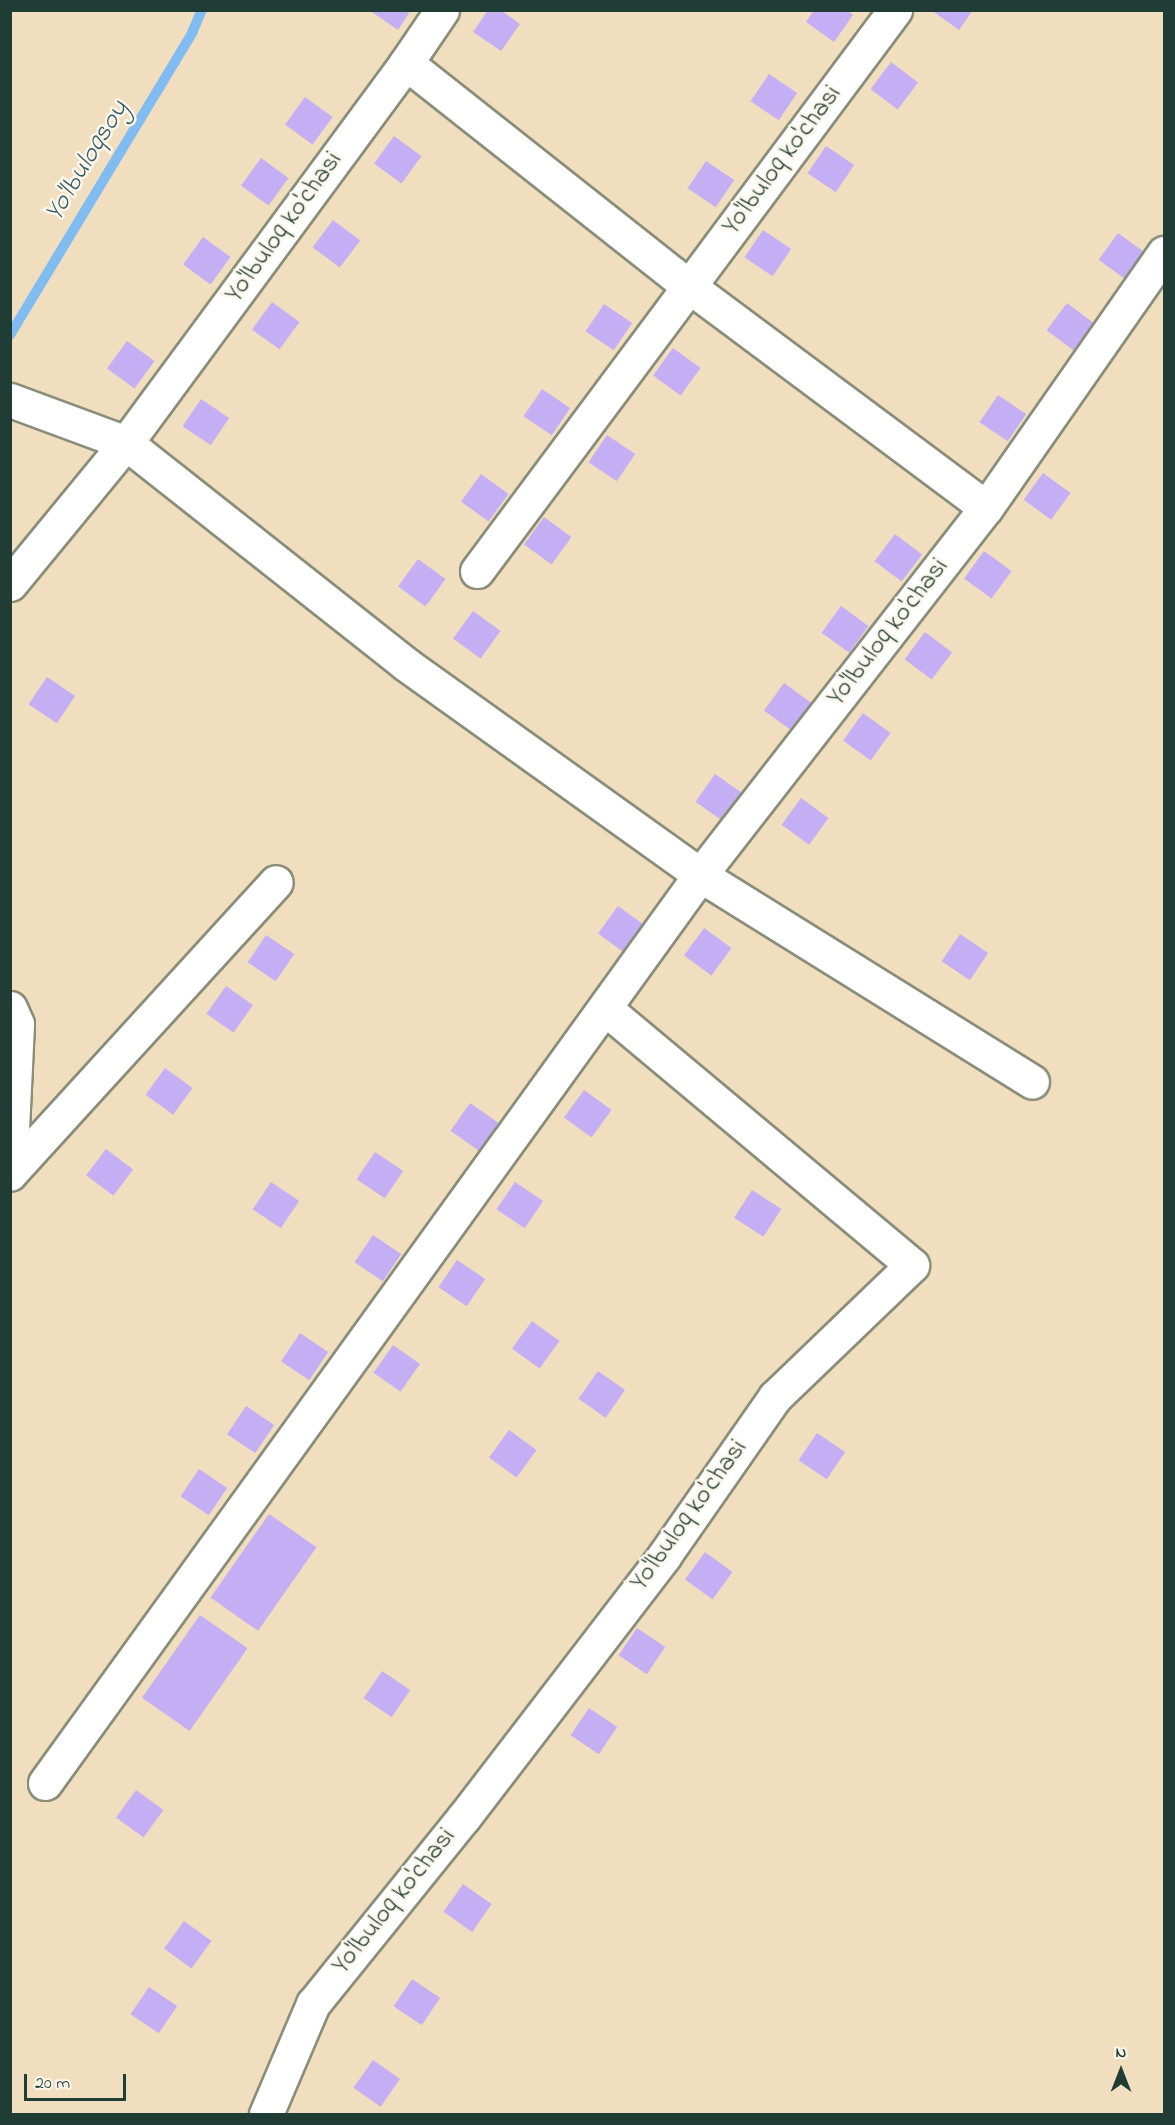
<!DOCTYPE html>
<style>
body{margin:0}
#map{position:relative;width:1175px;height:2125px;overflow:hidden;background:#f1debe;font-family:"Indie Flower",sans-serif}
div>[style]{position:absolute}
[style*='--x']{left:calc(var(--x)*1px);top:calc(var(--y)*1px);width:calc(var(--w)*1px);rotate:calc(var(--a)*1deg)}
.stream>*{height:10px;margin:-5px;padding:0 5px;transform-origin:5px;border-radius:5px;background:#80bbf2}
.building>*{inset:0;background:#c5aff4;transform-origin:0 0}
.roads{filter:drop-shadow(2px 0 #888e79) drop-shadow(-2px 0 #888e79) drop-shadow(0 2px #888e79) drop-shadow(0 -2px #888e79)}
.minor>*{height:33px;margin:-16.5px;padding:0 16.5px;transform-origin:16.5px;border-radius:16.5px;background:#fff}
span{translate:-50% -50%;white-space:nowrap;text-align:center;line-height:1.15;-webkit-text-stroke:5px #fbf7ec;paint-order:stroke}
.street-label{font-size:26px;color:#1f3d34}
.water-label{font-size:27px;color:#375c64;font-style:italic}
.frame{position:absolute;inset:0;border:12px solid #1f3d34;pointer-events:none}
.north{position:absolute;left:1091px;top:2041px;width:60px;height:60px;-webkit-text-stroke:4px #fbf7ec;paint-order:stroke;rotate:0deg;font-size:16px;font-weight:700;line-height:24px;text-align:center;color:#1f3d34}
.north::after{content:'';display:block;margin:auto;width:21px;height:27px;background:#1f3d34;clip-path:polygon(50% 0,100% 100%,50% 72%,0 100%)}
.scale{position:absolute;left:24px;top:2074px;width:102px;height:27px;box-sizing:border-box;border:3px solid #1f3d34;border-top:0;padding-left:8px;font-size:18px;line-height:21px;white-space:nowrap;color:#1f3d34;-webkit-text-stroke:4px #fbf7ec;paint-order:stroke}
</style>
<div id="map">
<div class="stream">
<div style="--x:10;--y:335;--w:353;--a:-58.9"></div>
<div style="--x:192;--y:33;--w:25;--a:-67"></div>
</div>
<div class="building">
<div style="clip-path:polygon(369px 10px,411px 10px,398px 30px)"></div>
<div style="clip-path:polygon(488px 10px,501px 10px,520px 24px,501px 51px,473px 32px)"></div>
<div style="clip-path:polygon(814px 10px,847px 10px,853px 15px,834px 42px,806px 22px)"></div>
<div style="clip-path:polygon(931px 10px,973px 10px,959px 30px)"></div>
<div style="left:891px;top:62px;width:34px;height:34px;rotate:37deg"></div>
<div style="left:769px;top:74px;width:34px;height:33px;rotate:34deg"></div>
<div style="left:305px;top:97px;width:34px;height:34px;rotate:36deg"></div>
<div style="left:394px;top:136px;width:34px;height:34px;rotate:36deg"></div>
<div style="left:826px;top:146px;width:34px;height:33px;rotate:34deg"></div>
<div style="left:261px;top:158px;width:34px;height:34px;rotate:36deg"></div>
<div style="left:706px;top:161px;width:34px;height:33px;rotate:34deg"></div>
<div style="left:333px;top:220px;width:34px;height:34px;rotate:37deg"></div>
<div style="left:763px;top:230px;width:34px;height:33px;rotate:34deg"></div>
<div style="left:1118px;top:233px;width:34px;height:33px;rotate:36deg"></div>
<div style="left:203px;top:237px;width:34px;height:34px;rotate:36deg"></div>
<div style="left:272px;top:302px;width:34px;height:34px;rotate:36deg"></div>
<div style="left:1067px;top:303px;width:34px;height:34px;rotate:37deg"></div>
<div style="left:604px;top:304px;width:34px;height:33px;rotate:34deg"></div>
<div style="left:127px;top:341px;width:34px;height:34px;rotate:36deg"></div>
<div style="left:673px;top:348px;width:34px;height:34px;rotate:36deg"></div>
<div style="left:542px;top:389px;width:34px;height:33px;rotate:34deg"></div>
<div style="left:998px;top:395px;width:34px;height:33px;rotate:34deg"></div>
<div style="left:201px;top:399px;width:34px;height:33px;rotate:34deg"></div>
<div style="left:607px;top:435px;width:34px;height:33px;rotate:34deg"></div>
<div style="left:1043px;top:473px;width:34px;height:33px;rotate:36deg"></div>
<div style="left:481px;top:474px;width:34px;height:34px;rotate:36deg"></div>
<div style="left:544px;top:517px;width:34px;height:34px;rotate:36deg"></div>
<div style="left:895px;top:534px;width:34px;height:34px;rotate:37deg"></div>
<div style="left:984px;top:551px;width:34px;height:34px;rotate:36deg"></div>
<div style="left:418px;top:559px;width:34px;height:34px;rotate:36deg"></div>
<div style="left:841px;top:606px;width:34px;height:33px;rotate:36deg"></div>
<div style="left:473px;top:611px;width:34px;height:34px;rotate:36deg"></div>
<div style="left:925px;top:632px;width:34px;height:34px;rotate:37deg"></div>
<div style="left:47px;top:677px;width:34px;height:33px;rotate:34deg"></div>
<div style="left:784px;top:683px;width:34px;height:34px;rotate:36deg"></div>
<div style="left:863px;top:713px;width:34px;height:34px;rotate:36deg"></div>
<div style="left:715px;top:774px;width:35px;height:34px;rotate:35deg"></div>
<div style="left:801px;top:798px;width:34px;height:33px;rotate:36deg"></div>
<div style="left:618px;top:906px;width:34px;height:34px;rotate:36deg"></div>
<div style="left:704px;top:928px;width:34px;height:34px;rotate:36deg"></div>
<div style="left:960px;top:934px;width:34px;height:33px;rotate:34deg"></div>
<div style="left:266px;top:935px;width:34px;height:33px;rotate:34deg"></div>
<div style="left:226px;top:986px;width:33px;height:34px;rotate:35deg"></div>
<div style="left:165px;top:1068px;width:34px;height:33px;rotate:36deg"></div>
<div style="left:584px;top:1090px;width:34px;height:34px;rotate:36deg"></div>
<div style="left:470px;top:1103px;width:35px;height:34px;rotate:35deg"></div>
<div style="left:106px;top:1149px;width:34px;height:33px;rotate:37deg"></div>
<div style="left:375px;top:1152px;width:34px;height:33px;rotate:34deg"></div>
<div style="left:271px;top:1182px;width:34px;height:33px;rotate:34deg"></div>
<div style="left:515px;top:1182px;width:34px;height:33px;rotate:34deg"></div>
<div style="left:752px;top:1190px;width:35px;height:33px;rotate:33deg"></div>
<div style="left:373px;top:1235px;width:34px;height:33px;rotate:34deg"></div>
<div style="left:457px;top:1260px;width:34px;height:33px;rotate:34deg"></div>
<div style="left:532px;top:1321px;width:34px;height:34px;rotate:36deg"></div>
<div style="left:300px;top:1333px;width:34px;height:34px;rotate:34deg"></div>
<div style="left:393px;top:1345px;width:33px;height:34px;rotate:35deg"></div>
<div style="left:598px;top:1371px;width:33px;height:34px;rotate:35deg"></div>
<div style="left:246px;top:1406px;width:34px;height:34px;rotate:34deg"></div>
<div style="left:509px;top:1430px;width:34px;height:34px;rotate:36deg"></div>
<div style="left:817px;top:1433px;width:34px;height:33px;rotate:34deg"></div>
<div style="left:199px;top:1469px;width:34px;height:33px;rotate:34deg"></div>
<div style="left:269px;top:1514px;width:58px;height:102px;rotate:35deg"></div>
<div style="left:705px;top:1552px;width:34px;height:34px;rotate:36deg"></div>
<div style="left:200px;top:1615px;width:58px;height:101px;rotate:35deg"></div>
<div style="left:637px;top:1628px;width:34px;height:33px;rotate:34deg"></div>
<div style="left:382px;top:1671px;width:34px;height:33px;rotate:34deg"></div>
<div style="left:589px;top:1708px;width:34px;height:33px;rotate:34deg"></div>
<div style="left:136px;top:1790px;width:34px;height:34px;rotate:36deg"></div>
<div style="left:463px;top:1884px;width:35px;height:34px;rotate:35deg"></div>
<div style="left:184px;top:1921px;width:34px;height:34px;rotate:36deg"></div>
<div style="left:412px;top:1979px;width:34px;height:33px;rotate:34deg"></div>
<div style="left:149px;top:1987px;width:34px;height:33px;rotate:34deg"></div>
<div style="left:373px;top:2060px;width:33px;height:34px;rotate:35deg"></div>
</div>
<div class="roads">
<div class="minor">
<div style="--x:406;--y:63;--w:362;--a:38.3"></div>
<div style="--x:690;--y:287;--w:369;--a:36.7"></div>
<div style="--x:10;--y:400;--w:124;--a:20.3"></div>
<div style="--x:126;--y:443;--w:358;--a:38.3"></div>
<div style="--x:407;--y:665;--w:360;--a:35.6"></div>
<div style="--x:700;--y:875;--w:391;--a:31.9"></div>
<div style="--x:477;--y:571;--w:700;--a:-53.31"></div>
<div style="--x:10;--y:584;--w:183;--a:-50.6"></div>
<div style="--x:126;--y:443;--w:472;--a:-53.6"></div>
<div style="--x:406;--y:63;--w:64;--a:-55.8"></div>
<div style="--x:10;--y:1008;--w:17;--a:66"></div>
<div style="--x:17;--y:1024;--w:150;--a:92.7"></div>
<div style="--x:12;--y:1171;--w:391;--a:-47.6"></div>
<div style="--x:45;--y:1783;--w:1120;--a:-54.19"></div>
<div style="--x:700;--y:875;--w:465;--a:-52.1"></div>
<div style="--x:986;--y:508;--w:311;--a:-55.1"></div>
<div style="--x:266;--y:2114;--w:120;--a:-66.9"></div>
<div style="--x:313;--y:2004;--w:240;--a:-51.1"></div>
<div style="--x:464;--y:1817;--w:329;--a:-52.5"></div>
<div style="--x:664;--y:1556;--w:194;--a:-55.1"></div>
<div style="--x:775;--y:1397;--w:190;--a:-43.9"></div>
<div style="--x:912;--y:1265;--w:400;--a:-140.1"></div>
</div>
</div>
<div class="street-label">
<span style="left:783px;top:161px;rotate:-53deg">Yo'lbuloq ko'chasi</span>
<span style="left:285px;top:228px;rotate:-54deg">Yo'lbuloq ko'chasi</span>
<span style="left:889px;top:633px;rotate:-52deg">Yo'lbuloq ko'chasi</span>
<span style="left:690px;top:1516px;rotate:-54deg">Yo'lbuloq ko'chasi</span>
<span style="left:395px;top:1902px;rotate:-51deg">Yo'lbuloq ko'chasi</span>
</div>
<div class="water-label">
<span style="left:87px;top:161px;rotate:-59deg">Yo'lbuloqsoy</span>
</div>
<div class="frame"></div>
<div class="north">N</div>
<div class="scale">20 m</div>
</div>
